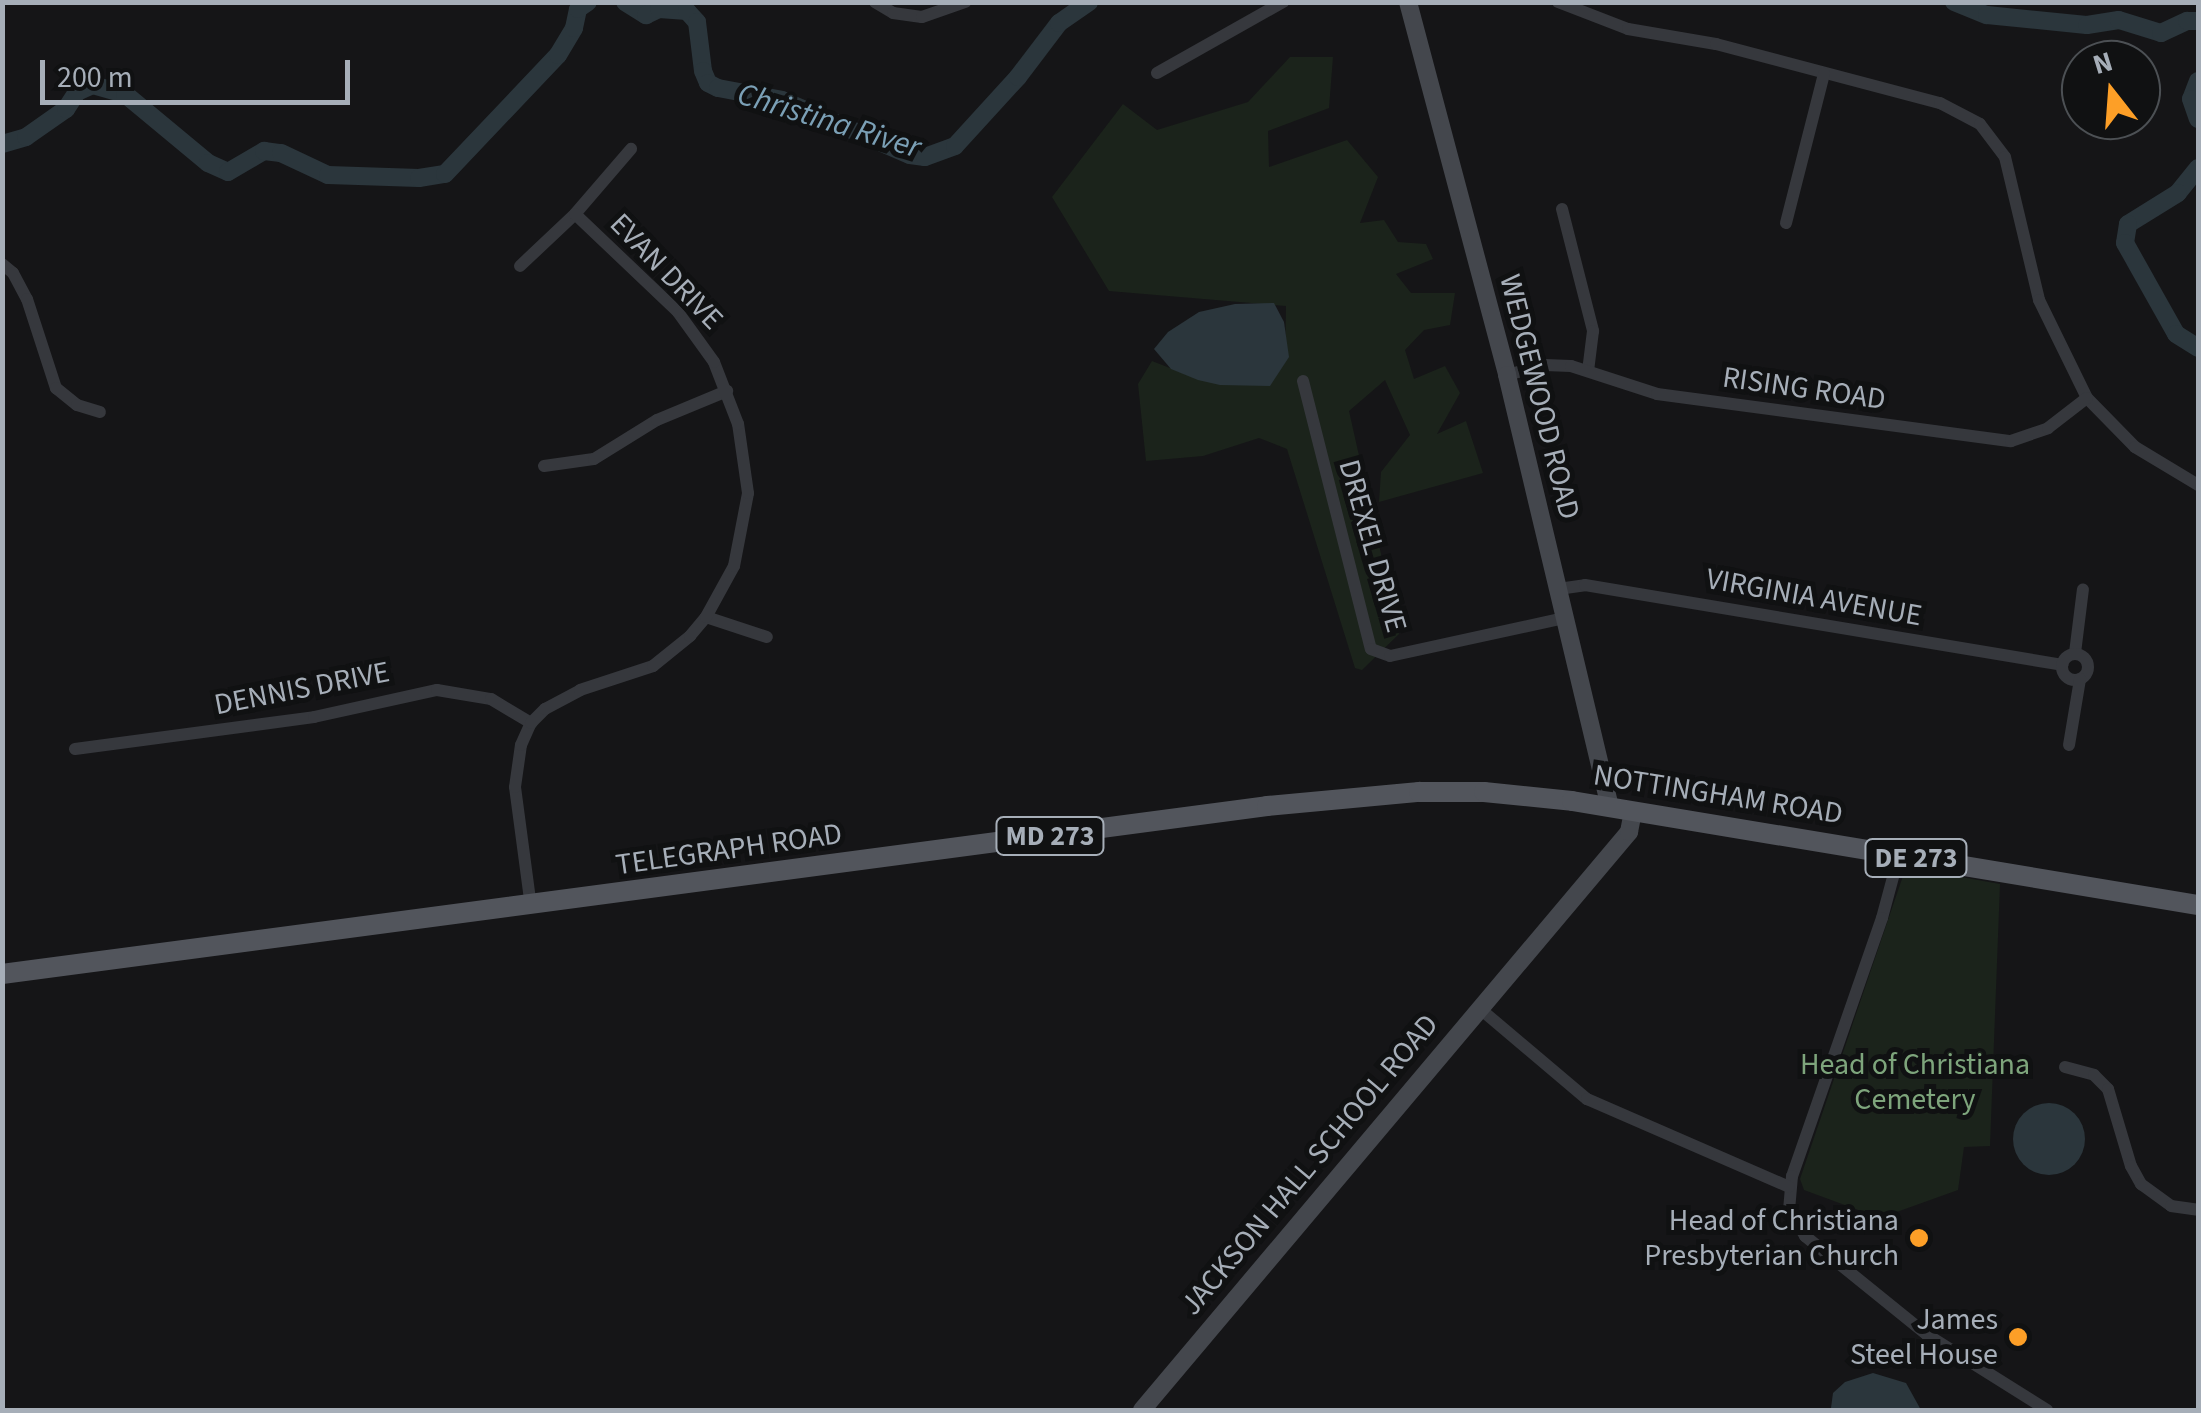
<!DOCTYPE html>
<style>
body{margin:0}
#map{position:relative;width:2201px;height:1413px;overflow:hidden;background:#151517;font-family:"Source Sans 3",sans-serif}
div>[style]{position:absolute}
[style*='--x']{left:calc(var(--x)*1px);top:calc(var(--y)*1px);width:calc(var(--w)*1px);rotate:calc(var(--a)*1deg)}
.green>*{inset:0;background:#1b231b}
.water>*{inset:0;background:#2b363c}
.round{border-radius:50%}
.river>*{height:18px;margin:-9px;padding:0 9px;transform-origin:9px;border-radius:9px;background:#2b363c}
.street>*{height:12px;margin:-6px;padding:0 6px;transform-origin:6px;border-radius:6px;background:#36383d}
.street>.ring{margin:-6px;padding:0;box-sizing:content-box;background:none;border:12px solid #36383d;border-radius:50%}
.secondary>*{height:18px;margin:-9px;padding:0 9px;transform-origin:9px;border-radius:9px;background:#44474d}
.primary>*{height:20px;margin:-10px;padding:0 10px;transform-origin:10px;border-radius:10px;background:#52555c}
.dots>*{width:28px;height:28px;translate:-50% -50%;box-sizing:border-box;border:5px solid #101112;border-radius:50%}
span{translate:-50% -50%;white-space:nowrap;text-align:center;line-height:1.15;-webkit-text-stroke:10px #101112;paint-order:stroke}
.shield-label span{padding:2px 8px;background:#101112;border:2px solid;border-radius:8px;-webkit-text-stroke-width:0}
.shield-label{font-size:28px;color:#a6aeb8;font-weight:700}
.street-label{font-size:30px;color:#a6aeb8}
.park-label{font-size:30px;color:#7ea57c}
.poi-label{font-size:30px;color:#a6aeb8}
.right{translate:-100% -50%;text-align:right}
.water-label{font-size:32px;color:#7ba0b6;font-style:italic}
.frame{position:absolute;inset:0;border:5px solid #a6aeb8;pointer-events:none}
.north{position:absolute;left:2061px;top:40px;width:100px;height:100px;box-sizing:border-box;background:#101112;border:2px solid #4c5054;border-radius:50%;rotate:343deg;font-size:28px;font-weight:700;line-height:40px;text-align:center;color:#a6aeb8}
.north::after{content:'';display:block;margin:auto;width:35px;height:45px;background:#fd9f27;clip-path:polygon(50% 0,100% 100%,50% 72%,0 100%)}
.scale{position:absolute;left:40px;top:60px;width:310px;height:45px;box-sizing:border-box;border:5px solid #a6aeb8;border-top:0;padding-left:12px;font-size:30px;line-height:35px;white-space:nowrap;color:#a6aeb8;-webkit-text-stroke:8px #101112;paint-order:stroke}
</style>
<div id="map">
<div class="green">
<div style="clip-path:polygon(1290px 57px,1333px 57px,1329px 108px,1268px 131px,1269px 167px,1347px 140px,1378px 177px,1360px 223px,1384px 220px,1398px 242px,1426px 244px,1433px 259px,1396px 274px,1411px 293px,1455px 293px,1450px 325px,1424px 330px,1405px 350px,1414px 379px,1445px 366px,1460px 393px,1437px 434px,1466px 421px,1483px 473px,1379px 502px,1381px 472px,1410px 435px,1385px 380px,1349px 411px,1399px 634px,1362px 670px,1355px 668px,1287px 449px,1259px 438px,1203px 456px,1146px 461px,1138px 384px,1152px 361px,1198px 379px,1285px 363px,1286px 306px,1109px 291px,1052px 197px,1123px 104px,1157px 130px,1248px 102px)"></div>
<div style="clip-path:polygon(1906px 867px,2000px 884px,1990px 1146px,1964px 1147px,1958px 1190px,1880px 1218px,1804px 1190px,1800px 1179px)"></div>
</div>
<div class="water">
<div style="clip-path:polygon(1274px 303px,1284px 322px,1289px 357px,1270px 386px,1220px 385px,1198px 380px,1171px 369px,1154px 349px,1168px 332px,1199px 312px,1235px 304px)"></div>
<div class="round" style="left:2013px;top:1103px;width:72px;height:72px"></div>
<div style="clip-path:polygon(1873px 1373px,1906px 1383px,1921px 1410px,1831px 1408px,1833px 1393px,1845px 1382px)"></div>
</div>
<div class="river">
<div style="--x:625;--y:2;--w:25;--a:32"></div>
<div style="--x:646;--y:15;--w:14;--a:-25"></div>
<div style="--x:659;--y:9;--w:28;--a:4"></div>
<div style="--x:687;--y:11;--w:15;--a:48"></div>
<div style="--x:697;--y:22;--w:49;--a:83"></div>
<div style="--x:703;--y:71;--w:13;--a:67"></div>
<div style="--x:708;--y:83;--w:11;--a:27"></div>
<div style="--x:718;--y:88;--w:65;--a:10.6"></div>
<div style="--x:782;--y:100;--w:139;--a:23.3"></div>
<div style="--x:910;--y:155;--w:15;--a:8"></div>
<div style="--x:925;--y:157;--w:32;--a:-20"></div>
<div style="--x:955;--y:146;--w:93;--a:-47.6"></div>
<div style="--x:1018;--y:77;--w:68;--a:-52.8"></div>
<div style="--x:1059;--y:23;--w:37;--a:-35"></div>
<div style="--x:1954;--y:2;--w:35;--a:22"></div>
<div style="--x:1987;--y:15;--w:100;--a:5.7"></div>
<div style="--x:2087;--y:25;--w:32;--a:-9"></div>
<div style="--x:2119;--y:20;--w:44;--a:17.2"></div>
<div style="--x:2161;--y:33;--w:29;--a:-25"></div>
<div style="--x:2187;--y:21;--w:11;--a:0"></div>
<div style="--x:2198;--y:81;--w:19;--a:111"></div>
<div style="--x:2191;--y:99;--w:21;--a:71"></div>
<div style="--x:2;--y:144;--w:25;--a:-16"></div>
<div style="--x:26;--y:137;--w:49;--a:-35"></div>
<div style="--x:66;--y:109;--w:20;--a:-57"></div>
<div style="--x:77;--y:92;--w:17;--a:-24"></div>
<div style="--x:93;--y:85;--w:33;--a:16"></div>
<div style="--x:125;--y:94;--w:108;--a:39.7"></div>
<div style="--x:208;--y:163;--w:22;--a:24"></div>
<div style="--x:228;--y:172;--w:42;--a:-30.3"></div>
<div style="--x:264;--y:151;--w:17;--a:7"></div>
<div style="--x:281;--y:153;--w:52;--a:25.1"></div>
<div style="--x:328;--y:175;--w:91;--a:1.9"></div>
<div style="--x:419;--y:178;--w:26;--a:-9"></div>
<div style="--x:445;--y:174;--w:164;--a:-46.5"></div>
<div style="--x:558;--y:55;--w:31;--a:-59"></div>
<div style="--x:574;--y:28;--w:19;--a:-78"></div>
<div style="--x:578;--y:9;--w:12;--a:-35"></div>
<div style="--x:2198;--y:168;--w:32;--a:129"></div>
<div style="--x:2178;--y:193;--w:59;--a:148.2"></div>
<div style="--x:2128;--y:224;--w:19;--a:99"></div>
<div style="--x:2125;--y:243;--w:104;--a:60.7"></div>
<div style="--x:2176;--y:334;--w:26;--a:32"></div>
</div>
<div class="street">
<div style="--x:875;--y:2;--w:21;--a:31"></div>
<div style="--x:893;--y:13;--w:29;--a:8"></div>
<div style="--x:922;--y:17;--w:46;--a:-19.2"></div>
<div style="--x:1558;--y:2;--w:75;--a:21.1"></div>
<div style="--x:1628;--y:29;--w:89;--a:9.7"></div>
<div style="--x:1716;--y:44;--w:232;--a:14.8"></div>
<div style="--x:1940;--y:103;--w:45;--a:27.7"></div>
<div style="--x:1980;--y:124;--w:41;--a:52.9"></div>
<div style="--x:2005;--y:157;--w:147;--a:76.6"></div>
<div style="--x:2039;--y:300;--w:109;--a:63.9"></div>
<div style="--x:2087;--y:398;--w:69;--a:45.6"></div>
<div style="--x:2135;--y:447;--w:74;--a:31.1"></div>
<div style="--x:1157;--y:73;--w:145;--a:-29.4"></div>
<div style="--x:1562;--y:209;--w:126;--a:75.7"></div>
<div style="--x:1593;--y:331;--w:40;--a:97.1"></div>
<div style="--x:1786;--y:223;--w:154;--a:-75.7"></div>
<div style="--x:2;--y:264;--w:14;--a:39"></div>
<div style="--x:13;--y:273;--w:30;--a:62"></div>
<div style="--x:27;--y:299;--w:94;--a:72"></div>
<div style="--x:56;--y:388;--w:27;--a:39"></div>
<div style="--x:77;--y:405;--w:24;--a:17"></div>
<div style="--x:520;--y:266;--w:76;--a:-43.4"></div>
<div style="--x:575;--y:214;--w:86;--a:-49.3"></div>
<div style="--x:1507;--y:375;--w:39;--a:-15"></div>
<div style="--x:1545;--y:365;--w:26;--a:2"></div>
<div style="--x:1571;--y:366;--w:90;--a:18"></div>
<div style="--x:1657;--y:394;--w:357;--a:7.6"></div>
<div style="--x:2011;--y:441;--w:39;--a:-19"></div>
<div style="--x:2048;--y:428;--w:49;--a:-37.6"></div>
<div style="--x:1303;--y:381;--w:276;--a:75.8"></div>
<div style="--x:1371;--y:649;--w:20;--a:20"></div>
<div style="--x:1390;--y:656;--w:179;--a:-12.3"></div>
<div style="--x:544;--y:466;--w:50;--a:-8"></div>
<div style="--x:594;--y:459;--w:74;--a:-31.8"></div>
<div style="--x:657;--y:420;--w:76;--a:-22.5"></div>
<div style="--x:1558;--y:589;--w:27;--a:-8"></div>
<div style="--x:1585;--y:585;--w:484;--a:9.5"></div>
<div style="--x:706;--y:617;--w:64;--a:18.2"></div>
<div style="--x:2075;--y:653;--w:64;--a:-82.9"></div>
<div class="ring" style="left:2062px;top:654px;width:14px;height:14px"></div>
<div style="--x:2069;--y:745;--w:67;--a:-80.5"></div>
<div style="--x:75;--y:749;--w:241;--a:-7.6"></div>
<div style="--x:314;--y:717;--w:126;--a:-12.4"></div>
<div style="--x:437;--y:690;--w:55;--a:9.5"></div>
<div style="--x:491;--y:699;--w:47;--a:31"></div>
<div style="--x:1899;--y:855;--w:65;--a:105.1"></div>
<div style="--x:1882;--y:918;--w:273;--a:109.2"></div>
<div style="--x:1792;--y:1176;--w:34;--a:95"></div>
<div style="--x:1789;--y:1210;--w:31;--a:58"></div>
<div style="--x:1805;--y:1236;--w:156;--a:39"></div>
<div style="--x:1926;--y:1334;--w:143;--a:32.1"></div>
<div style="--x:531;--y:907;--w:121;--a:-97.6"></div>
<div style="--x:515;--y:787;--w:42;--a:-81.9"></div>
<div style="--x:521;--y:745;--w:24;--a:-66"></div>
<div style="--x:531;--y:723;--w:20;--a:-45"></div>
<div style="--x:545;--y:709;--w:40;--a:-28"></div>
<div style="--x:580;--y:690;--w:77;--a:-18.2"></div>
<div style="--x:653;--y:666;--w:48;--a:-39"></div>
<div style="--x:690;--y:636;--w:25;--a:-50"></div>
<div style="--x:706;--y:617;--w:58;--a:-61.2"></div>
<div style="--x:734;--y:566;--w:74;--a:-79.1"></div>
<div style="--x:748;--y:493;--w:70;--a:-98.2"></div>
<div style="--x:738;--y:424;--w:66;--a:-111.2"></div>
<div style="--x:714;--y:362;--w:62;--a:-125.8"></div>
<div style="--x:678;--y:312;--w:142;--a:-136.4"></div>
<div style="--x:1478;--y:1007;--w:143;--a:40.2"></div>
<div style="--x:1587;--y:1099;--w:220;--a:23.5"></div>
<div style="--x:2065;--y:1067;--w:30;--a:15"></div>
<div style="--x:2094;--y:1075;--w:20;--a:45"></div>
<div style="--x:2108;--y:1089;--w:80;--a:73.4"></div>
<div style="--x:2131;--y:1166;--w:21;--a:61"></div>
<div style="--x:2141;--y:1184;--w:37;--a:36"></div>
<div style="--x:2171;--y:1206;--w:27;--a:8"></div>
</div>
<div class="secondary">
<div style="--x:1408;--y:2;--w:386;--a:75.1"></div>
<div style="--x:1507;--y:375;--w:444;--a:76.6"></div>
<div style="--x:1142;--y:1410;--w:756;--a:-49.88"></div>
<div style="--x:1629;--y:832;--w:21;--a:-79"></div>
</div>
<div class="primary">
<div style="--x:2;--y:974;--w:1276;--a:-7.56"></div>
<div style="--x:1267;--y:806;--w:153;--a:-5.3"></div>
<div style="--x:1419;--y:792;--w:65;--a:0"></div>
<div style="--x:1484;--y:792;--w:88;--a:5.8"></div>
<div style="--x:1572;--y:801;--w:635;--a:9.43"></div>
</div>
<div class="dots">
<div style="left:1919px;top:1238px;background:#fd9f27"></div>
<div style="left:2018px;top:1337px;background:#fd9f27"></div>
</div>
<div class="shield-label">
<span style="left:1050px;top:836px">MD 273</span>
<span style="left:1916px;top:858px">DE 273</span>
</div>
<div class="street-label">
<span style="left:666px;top:272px;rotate:46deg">EVAN DRIVE</span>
<span style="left:1804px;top:389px;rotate:8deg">RISING ROAD</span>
<span style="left:1539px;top:397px;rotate:76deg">WEDGEWOOD ROAD</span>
<span style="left:1372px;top:546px;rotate:74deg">DREXEL DRIVE</span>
<span style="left:1814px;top:598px;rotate:10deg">VIRGINIA AVENUE</span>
<span style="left:302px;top:689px;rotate:-11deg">DENNIS DRIVE</span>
<span style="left:1718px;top:795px;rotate:9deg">NOTTINGHAM ROAD</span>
<span style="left:729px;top:850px;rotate:-8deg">TELEGRAPH ROAD</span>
<span style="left:1310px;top:1165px;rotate:-50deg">JACKSON HALL SCHOOL ROAD</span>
</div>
<div class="park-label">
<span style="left:1915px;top:1082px">Head of Christiana<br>Cemetery</span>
</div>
<div class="poi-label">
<span class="right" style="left:1899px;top:1238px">Head of Christiana<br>Presbyterian Church</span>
<span class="right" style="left:1998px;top:1337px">James<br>Steel House</span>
</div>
<div class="water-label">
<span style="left:829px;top:121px;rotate:17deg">Christina River</span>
</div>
<div class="frame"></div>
<div class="north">N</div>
<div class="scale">200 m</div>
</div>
